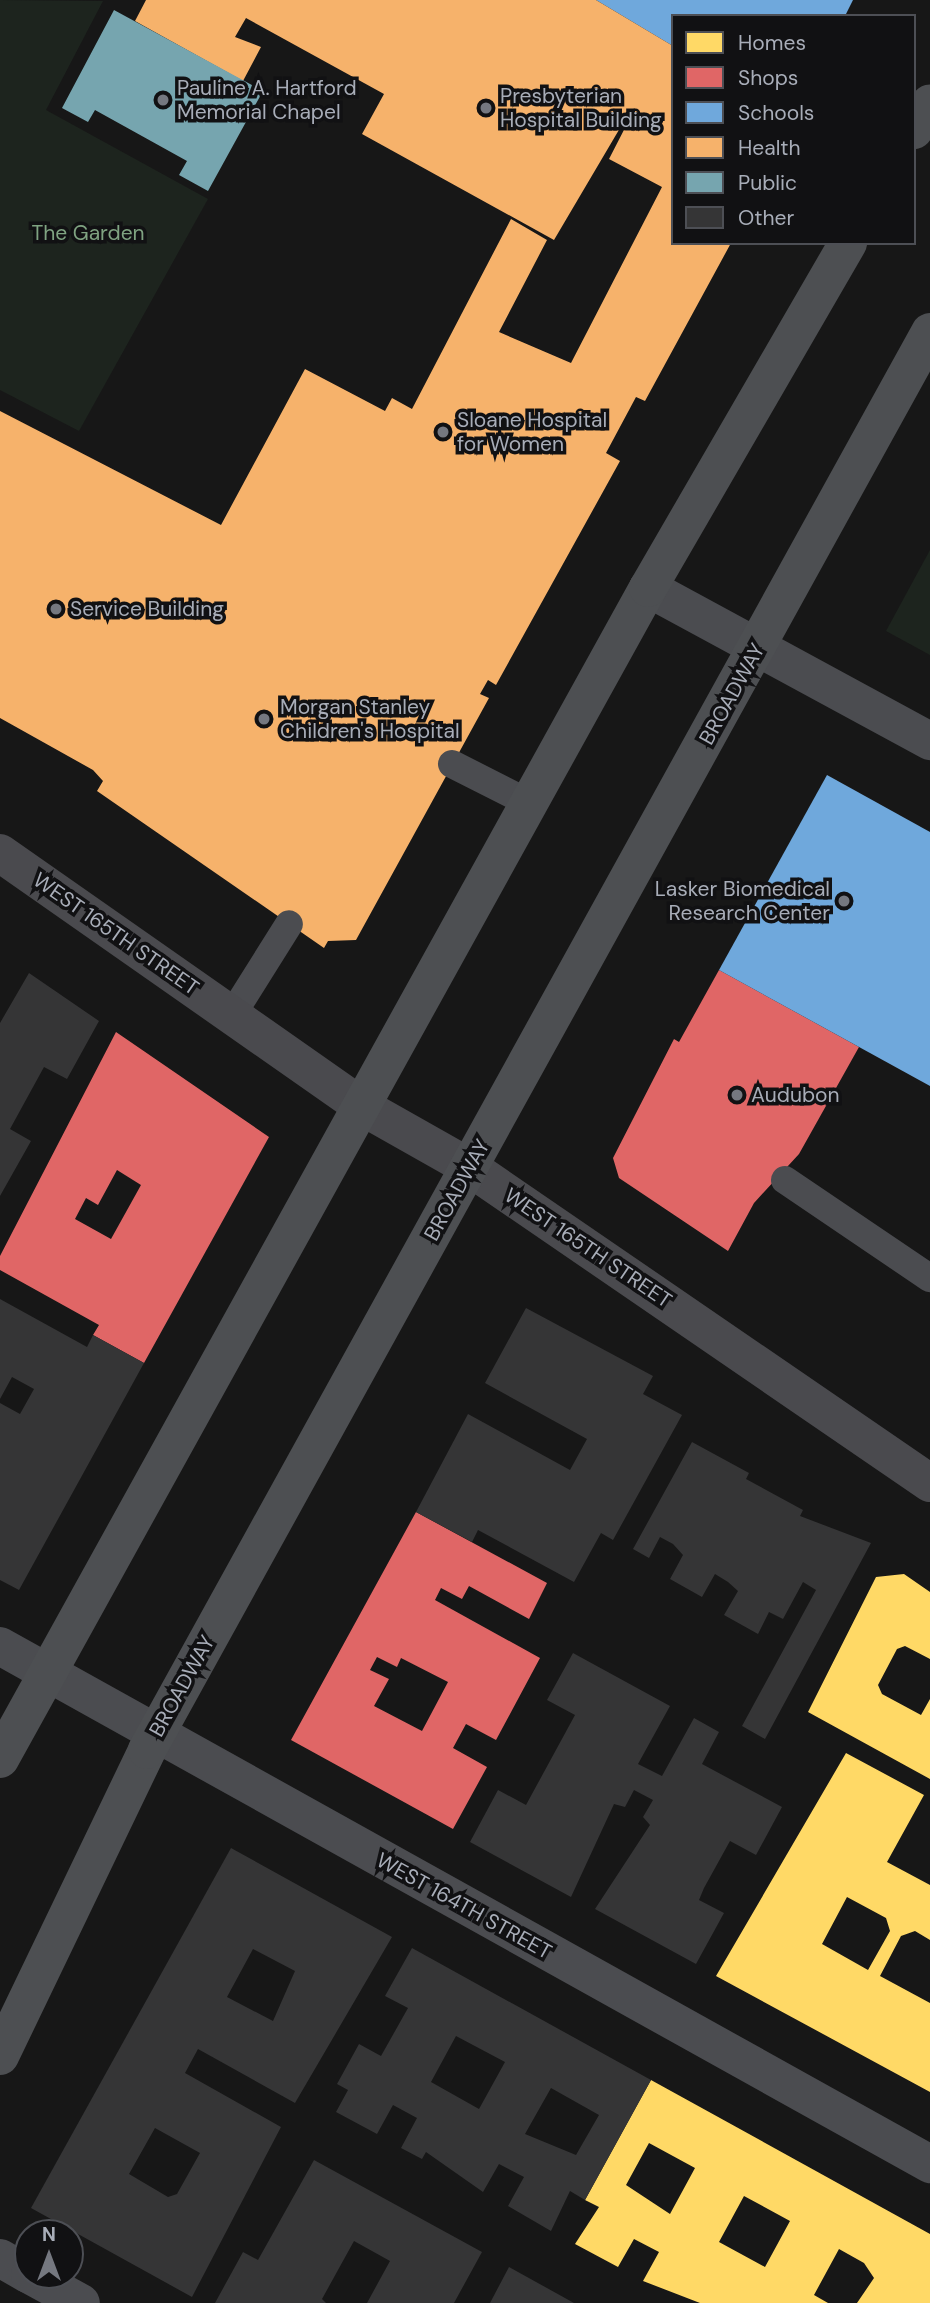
<!DOCTYPE html>
<style>
body{margin:0}
#map{position:relative;width:930px;height:2303px;overflow:hidden;background:#171717;font-family:"DM Sans",sans-serif}
div>[style]{position:absolute}
[style*='--x']{left:calc(var(--x)*1px);top:calc(var(--y)*1px);width:calc(var(--w)*1px);rotate:calc(var(--a)*1deg)}
.green>*{inset:0;background:#1d241e}
.homes>*{inset:0;background:#ffd966}
.shops>*{inset:0;background:#e06666}
.schools>*{inset:0;background:#6fa8dc}
.health>*{inset:0;background:#f6b26b}
.public>*{inset:0;background:#76a5af}
.building>*{inset:0;background:#353536}
.service>*{height:28px;margin:-14px;padding:0 14px;transform-origin:14px;border-radius:14px;background:#4b4c50}
.minor>*{height:38px;margin:-19px;padding:0 19px;transform-origin:19px;border-radius:19px;background:#4b4c50}
.secondary>*{height:38px;margin:-19px;padding:0 19px;transform-origin:19px;border-radius:19px;background:#4a4a4e}
.primary>*{height:38px;margin:-19px;padding:0 19px;transform-origin:19px;border-radius:19px;background:#4d4f52}
.dots>*{width:19px;height:19px;translate:-50% -50%;box-sizing:border-box;border:4px solid #111113;border-radius:50%}
span{translate:-50% -50%;white-space:nowrap;text-align:center;line-height:1.15;-webkit-text-stroke:7px #111113;paint-order:stroke}
.poi-label{font-size:21px;color:#a8adb8}
.left{translate:0 -50%;text-align:left}
.right{translate:-100% -50%;text-align:right}
.park-label{font-size:21px;color:#7fa381}
.street-label{font-size:21px;color:#a8adb8}
.legend{position:absolute;left:671px;top:14px;width:245px;height:231px;box-sizing:border-box;background:#111113;border:2px solid #4d4f55;margin:0;padding:9px 12px;list-style:none;font-size:21px;color:#a8adb8}
.legend li{display:flex;align-items:center;gap:14px;height:35px}
.legend b{width:35px;border:2px solid #4d4f55}
.north{position:absolute;left:14px;top:2219px;width:70px;height:70px;box-sizing:border-box;background:#111113;border:2px solid #4d4f55;border-radius:50%;rotate:0deg;font-size:19px;font-weight:700;line-height:28px;text-align:center;color:#a8adb8}
.north::after{content:'';display:block;margin:auto;width:24px;height:32px;background:#757880;clip-path:polygon(50% 0,100% 100%,50% 72%,0 100%)}
</style>
<div id="map">
<div class="green">
<div style="clip-path:polygon(0 0,103px 1px,46px 110px,208px 199px,79px 431px,0 390px)"></div>
<div style="clip-path:polygon(930px 550px,930px 655px,886px 631px)"></div>
</div>
<div class="homes">
<div style="clip-path:polygon(904px 1574px,930px 1592px,930px 1659px,905px 1646px,897px 1649px,878px 1685px,882px 1694px,921px 1715px,930px 1699px,930px 1779px,808px 1712px,876px 1577px)"></div>
<div style="clip-path:polygon(evenodd,846px 1753px,924px 1795px,887px 1862px,930px 1885px,930px 1940px,915px 1931px,901px 1936px,880px 1976px,930px 2003px,930px 2092px,716px 1976px,846px 1753px,847px 1897px,886px 1918px,890px 1931px,868px 1970px,822px 1944px,847px 1897px)"></div>
<div style="clip-path:polygon(evenodd,651px 2080px,930px 2234px,930px 2303px,857px 2303px,874px 2278px,864px 2263px,839px 2249px,814px 2295px,828px 2303px,700px 2303px,643px 2281px,659px 2252px,634px 2239px,618px 2267px,575px 2244px,599px 2207px,585px 2200px,651px 2080px,649px 2143px,695px 2168px,670px 2214px,626px 2185px,649px 2143px,651px 2080px,744px 2196px,790px 2221px,765px 2267px,719px 2242px,744px 2196px)"></div>
</div>
<div class="shops">
<div style="clip-path:polygon(719px 970px,859px 1047px,799px 1154px,754px 1203px,728px 1251px,619px 1178px,613px 1158px,674px 1039px,679px 1042px)"></div>
<div style="clip-path:polygon(evenodd,116px 1032px,269px 1137px,144px 1363px,93px 1335px,99px 1325px,0 1270px,0 1256px,116px 1032px,117px 1170px,141px 1185px,111px 1239px,75px 1219px,86px 1198px,98px 1205px,117px 1170px)"></div>
<div style="clip-path:polygon(evenodd,416px 1512px,547px 1583px,529px 1619px,469px 1586px,462px 1599px,441px 1588px,435px 1600px,540px 1658px,496px 1740px,466px 1724px,453px 1748px,487px 1767px,453px 1829px,291px 1740px,416px 1512px,377px 1657px,397px 1667px,401px 1658px,448px 1682px,422px 1731px,374px 1706px,389px 1679px,370px 1670px,377px 1657px)"></div>
</div>
<div class="schools">
<div style="clip-path:polygon(596px 0,853px 0,845px 16px,673px 16px,673px 46px)"></div>
<div style="clip-path:polygon(827px 775px,930px 832px,930px 1086px,719px 970px)"></div>
</div>
<div class="health">
<div style="clip-path:polygon(146px 0,596px 0,673px 46px,673px 243px,731px 243px,645px 401px,636px 397px,606px 453px,620px 461px,496px 685px,488px 680px,480px 694px,489px 698px,356px 940px,328px 941px,324px 948px,97px 791px,103px 781px,93px 770px,0 718px,0 411px,221px 525px,305px 369px,385px 411px,392px 398px,412px 409px,511px 219px,547px 240px,499px 332px,571px 363px,662px 187px,609px 159px,627px 124px,611px 116px,623px 123px,554px 240px,362px 134px,384px 94px,246px 18px,235px 37px,261px 47px,243px 81px,135px 21px)"></div>
</div>
<div class="public">
<div style="clip-path:polygon(114px 10px,263px 91px,208px 191px,179px 175px,187px 161px,95px 110px,88px 122px,62px 108px)"></div>
</div>
<div class="building">
<div style="clip-path:polygon(29px 973px,99px 1021px,67px 1079px,44px 1067px,10px 1129px,31px 1141px,0 1196px,0 1023px)"></div>
<div style="clip-path:polygon(0 1299px,87px 1347px,93px 1335px,144px 1363px,19px 1590px,0 1580px,0 1403px,20px 1414px,34px 1389px,12px 1377px,0 1399px)"></div>
<div style="clip-path:polygon(526px 1308px,653px 1376px,643px 1394px,682px 1415px,613px 1540px,601px 1533px,574px 1582px,478px 1530px,472px 1542px,416px 1512px,468px 1414px,570px 1470px,587px 1439px,485px 1383px)"></div>
<div style="clip-path:polygon(692px 1442px,749px 1473px,746px 1479px,803px 1510px,800px 1516px,871px 1543px,765px 1739px,742px 1726px,816px 1590px,803px 1582px,783px 1619px,769px 1612px,758px 1634px,724px 1615px,738px 1591px,728px 1582px,715px 1574px,702px 1597px,670px 1579px,683px 1555px,673px 1544px,660px 1537px,649px 1558px,633px 1549px)"></div>
<div style="clip-path:polygon(573px 1653px,670px 1706px,638px 1764px,662px 1776px,694px 1718px,719px 1732px,702px 1764px,782px 1807px,756px 1855px,730px 1841px,704px 1888px,699px 1900px,724px 1913px,696px 1964px,595px 1909px,650px 1825px,643px 1817px,653px 1800px,634px 1790px,625px 1807px,614px 1804px,571px 1897px,470px 1842px,498px 1790px,526px 1805px,575px 1715px,547px 1700px)"></div>
<div style="clip-path:polygon(evenodd,231px 1848px,392px 1937px,295px 2103px,198px 2049px,185px 2073px,281px 2127px,192px 2297px,31px 2208px,231px 1848px,253px 1949px,295px 1971px,273px 2021px,227px 1997px,253px 1949px,231px 1848px,155px 2128px,200px 2153px,177px 2194px,168px 2197px,129px 2174px,155px 2128px)"></div>
<div style="clip-path:polygon(evenodd,412px 1948px,651px 2080px,585px 2200px,570px 2191px,551px 2231px,508px 2206px,524px 2177px,499px 2164px,483px 2192px,426px 2152px,422px 2159px,401px 2148px,417px 2118px,393px 2105px,377px 2134px,336px 2112px,348px 2090px,337px 2084px,359px 2044px,381px 2056px,408px 2008px,385px 1996px,412px 1948px,456px 2036px,505px 2062px,479px 2109px,431px 2082px,456px 2036px,412px 1948px,551px 2088px,599px 2115px,576px 2155px,525px 2134px,551px 2088px)"></div>
<div style="clip-path:polygon(314px 2160px,482px 2252px,454px 2303px,367px 2303px,390px 2261px,354px 2241px,322px 2299px,326px 2303px,215px 2303px,243px 2252px,258px 2260px)"></div>
<div style="clip-path:polygon(509px 2267px,574px 2303px,490px 2303px)"></div>
</div>
<div class="service">
<div style="--x:452;--y:764;--w:86;--a:26.9"></div>
<div style="--x:232;--y:1015;--w:107;--a:-57.9"></div>
<div style="--x:785;--y:1180;--w:175;--a:34.1"></div>
</div>
<div class="minor">
<div style="--x:648;--y:588;--w:321;--a:28.5"></div>
<div style="--x:0;--y:1646;--w:1065;--a:29.12"></div>
<div style="--x:0;--y:2258;--w:32;--a:30"></div>
<div style="--x:30;--y:2275;--w:58;--a:28.8"></div>
</div>
<div class="secondary">
<div style="--x:0;--y:853;--w:441;--a:35"></div>
<div style="--x:361;--y:1106;--w:124;--a:29.5"></div>
<div style="--x:469;--y:1167;--w:559;--a:34.43"></div>
</div>
<div class="primary">
<div style="--x:914;--y:130;--w:31;--a:-59"></div>
<div style="--x:0;--y:1759;--w:1338;--a:-61.04"></div>
<div style="--x:648;--y:588;--w:399;--a:-59.9"></div>
<div style="--x:0;--y:2056;--w:339;--a:-64.3"></div>
<div style="--x:147;--y:1750;--w:1620;--a:-61.09"></div>
</div>
<div class="dots">
<div style="left:163px;top:100px;background:#757880"></div>
<div style="left:486px;top:108px;background:#757880"></div>
<div style="left:443px;top:432px;background:#757880"></div>
<div style="left:56px;top:609px;background:#757880"></div>
<div style="left:264px;top:719px;background:#757880"></div>
<div style="left:844px;top:901px;background:#757880"></div>
<div style="left:737px;top:1095px;background:#757880"></div>
</div>
<div class="poi-label">
<span class="left" style="left:177px;top:100px">Pauline A. Hartford<br>Memorial Chapel</span>
<span class="left" style="left:500px;top:108px">Presbyterian<br>Hospital Building</span>
<span class="left" style="left:457px;top:432px">Sloane Hospital<br>for Women</span>
<span class="left" style="left:70px;top:609px">Service Building</span>
<span class="left" style="left:280px;top:719px">Morgan Stanley<br>Children's Hospital</span>
<span class="right" style="left:830px;top:901px">Lasker Biomedical<br>Research Center</span>
<span class="left" style="left:751px;top:1095px">Audubon</span>
</div>
<div class="park-label">
<span style="left:88px;top:233px">The Garden</span>
</div>
<div class="street-label">
<span style="left:732px;top:694px;rotate:-61deg">BROADWAY</span>
<span style="left:116px;top:934px;rotate:35deg">WEST 165TH STREET</span>
<span style="left:457px;top:1190px;rotate:-61deg">BROADWAY</span>
<span style="left:588px;top:1248px;rotate:34deg">WEST 165TH STREET</span>
<span style="left:182px;top:1686px;rotate:-61deg">BROADWAY</span>
<span style="left:464px;top:1906px;rotate:29deg">WEST 164TH STREET</span>
</div>
<ul class="legend">
<li><b style="height:19px;background:#ffd966"></b>Homes</li>
<li><b style="height:19px;background:#e06666"></b>Shops</li>
<li><b style="height:19px;background:#6fa8dc"></b>Schools</li>
<li><b style="height:19px;background:#f6b26b"></b>Health</li>
<li><b style="height:19px;background:#76a5af"></b>Public</li>
<li><b style="height:19px;background:#353536"></b>Other</li>
</ul>
<div class="north">N</div>
</div>
